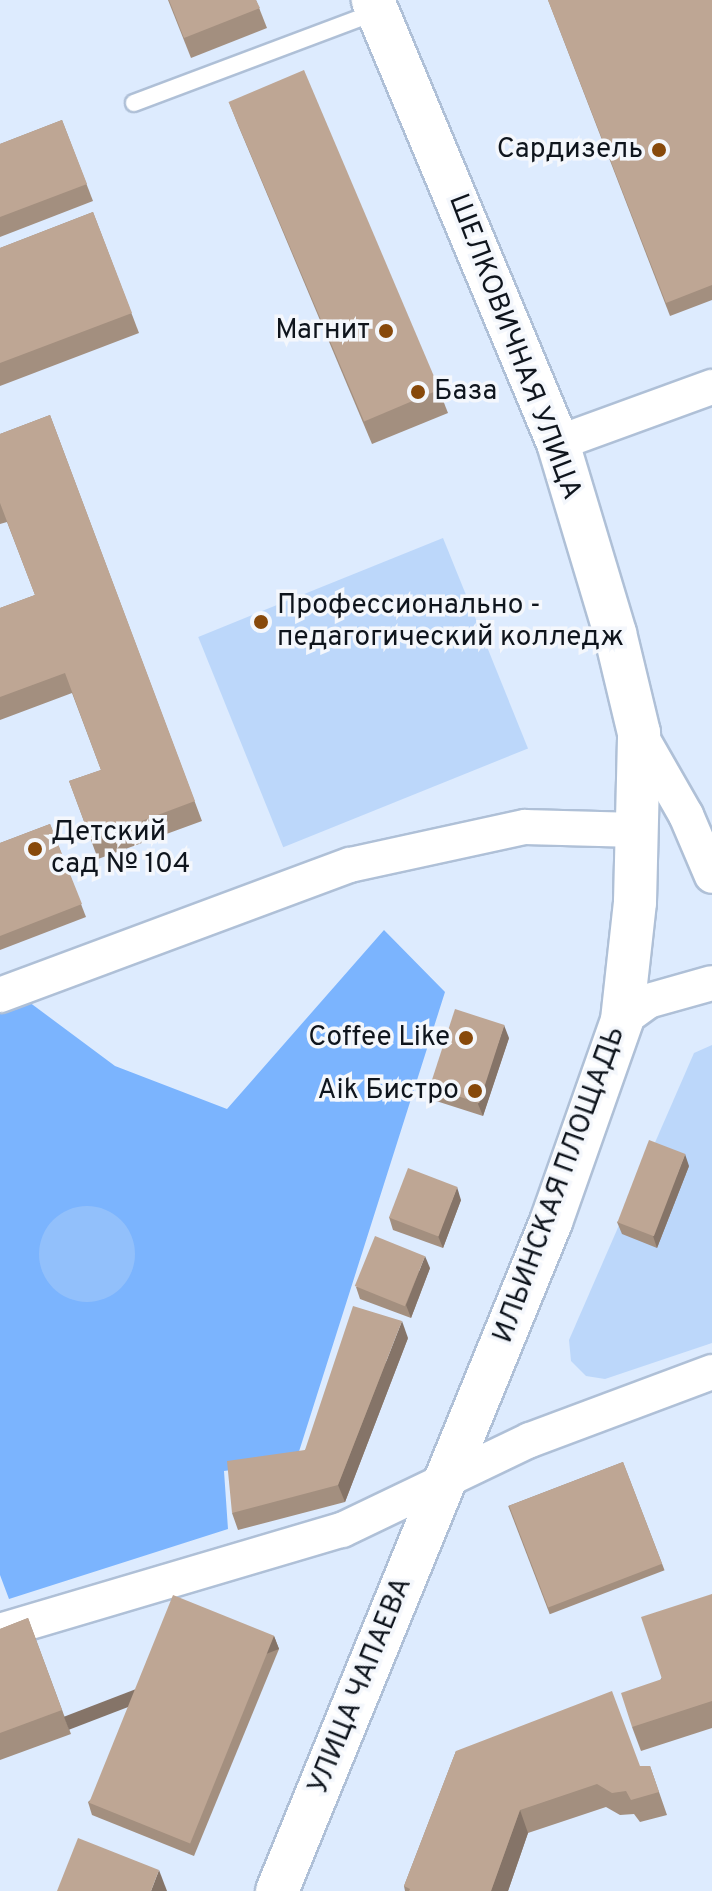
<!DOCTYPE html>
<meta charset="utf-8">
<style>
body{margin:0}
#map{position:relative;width:712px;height:1891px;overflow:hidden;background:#ddebfe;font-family:Overpass,sans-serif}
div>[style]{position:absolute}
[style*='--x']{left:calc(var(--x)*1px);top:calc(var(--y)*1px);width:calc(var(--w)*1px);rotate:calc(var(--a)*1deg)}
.green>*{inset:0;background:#bcd7fa;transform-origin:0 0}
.forest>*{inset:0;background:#7bb4fe}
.water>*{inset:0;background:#92c0fb}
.round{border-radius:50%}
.roads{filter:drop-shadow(2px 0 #afc0d7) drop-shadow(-2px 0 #afc0d7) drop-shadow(0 2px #afc0d7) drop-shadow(0 -2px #afc0d7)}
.service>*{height:16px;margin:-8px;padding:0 8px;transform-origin:8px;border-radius:8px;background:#fff}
.minor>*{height:34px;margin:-17px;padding:0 17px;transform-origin:17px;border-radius:17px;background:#fff}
.tertiary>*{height:42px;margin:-21px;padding:0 21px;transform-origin:21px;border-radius:21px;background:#fff}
.wall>*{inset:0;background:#a38f7f;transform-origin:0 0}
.shaded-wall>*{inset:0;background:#857468;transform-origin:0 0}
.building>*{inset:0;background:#bea694;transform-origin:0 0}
.dots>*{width:22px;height:22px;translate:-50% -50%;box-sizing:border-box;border:4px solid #f4f7fc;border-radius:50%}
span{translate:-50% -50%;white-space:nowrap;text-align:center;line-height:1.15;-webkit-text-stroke:7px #f4f7fc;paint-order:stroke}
.poi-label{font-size:28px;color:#0f151d}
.right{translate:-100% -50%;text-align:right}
.left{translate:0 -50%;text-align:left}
.street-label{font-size:28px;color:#0f151d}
</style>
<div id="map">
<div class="green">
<div style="left:443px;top:538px;width:227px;height:264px;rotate:68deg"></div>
<div style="clip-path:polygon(712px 1045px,712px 1343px,605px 1379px,586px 1376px,571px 1361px,569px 1340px,694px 1053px)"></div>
</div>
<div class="forest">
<div style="clip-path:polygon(384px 930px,445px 992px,296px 1461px,224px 1471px,228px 1529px,9px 1599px,0 1575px,0 1013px,29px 1002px,115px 1066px,227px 1109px)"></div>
</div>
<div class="water">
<div class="round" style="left:39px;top:1206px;width:96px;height:96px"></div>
</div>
<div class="roads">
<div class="service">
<div style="--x:134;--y:103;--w:259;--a:-20.6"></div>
</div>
<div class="minor">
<div style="--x:558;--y:443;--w:164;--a:-20"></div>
<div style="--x:639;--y:733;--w:95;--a:60.2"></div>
<div style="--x:686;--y:815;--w:66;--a:66.9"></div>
<div style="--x:0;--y:995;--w:373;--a:-20.4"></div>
<div style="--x:350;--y:865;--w:179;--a:-12.3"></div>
<div style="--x:525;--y:827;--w:112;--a:1.5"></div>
<div style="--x:622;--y:1020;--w:32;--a:-36"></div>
<div style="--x:648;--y:1001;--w:66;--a:-15.7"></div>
<div style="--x:0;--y:1631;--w:357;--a:-16.5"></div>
<div style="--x:342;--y:1530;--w:208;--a:-25.6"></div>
<div style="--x:530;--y:1440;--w:194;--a:-20.5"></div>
</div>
<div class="tertiary">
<div style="--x:277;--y:1891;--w:723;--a:-67.73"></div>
<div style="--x:551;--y:1222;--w:214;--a:-70.6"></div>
<div style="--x:622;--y:1020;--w:119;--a:-83.7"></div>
<div style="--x:635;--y:902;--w:169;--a:-88.6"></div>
<div style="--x:639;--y:733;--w:103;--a:-103.5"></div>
<div style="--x:615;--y:633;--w:198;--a:-106.7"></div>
<div style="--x:558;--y:443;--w:480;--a:-112.7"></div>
</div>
</div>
<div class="wall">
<div style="clip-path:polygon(168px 0,256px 0,267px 28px,191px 58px)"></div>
<div style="clip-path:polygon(548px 0,712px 0,712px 300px,670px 316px)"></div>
<div style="clip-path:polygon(229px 102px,439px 390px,448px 413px,372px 444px,238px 125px)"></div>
<div style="clip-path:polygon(62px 120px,93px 201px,0 237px,0 144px)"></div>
<div style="clip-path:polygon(93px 212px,139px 333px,0 386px,0 248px)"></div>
<div style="clip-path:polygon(50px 415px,202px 821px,98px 859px,69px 781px,101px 770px,72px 693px,0 720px,0 608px,35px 595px,7px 522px,0 524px,0 434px)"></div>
<div style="clip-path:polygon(50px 824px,86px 917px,0 950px,0 843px)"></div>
<div style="clip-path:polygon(509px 1038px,483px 1116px,433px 1100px,429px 1087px)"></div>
<div style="clip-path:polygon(689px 1166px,657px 1248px,622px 1234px,617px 1222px)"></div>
<div style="clip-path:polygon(461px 1200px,443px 1248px,393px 1230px,389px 1217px)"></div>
<div style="clip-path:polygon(430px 1268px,411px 1318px,360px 1299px,356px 1287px)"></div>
<div style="clip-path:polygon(408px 1338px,345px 1502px,238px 1530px,232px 1513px,305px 1450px)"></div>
<div style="left:623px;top:1462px;width:116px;height:123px;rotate:69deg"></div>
<div style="clip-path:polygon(712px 1594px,712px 1728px,641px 1751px,632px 1727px)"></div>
<div style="clip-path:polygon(28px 1618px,71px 1734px,0 1760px,0 1629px)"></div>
<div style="clip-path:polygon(274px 1636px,279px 1649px,194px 1856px,92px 1815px,88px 1802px)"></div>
<div style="clip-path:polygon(456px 1751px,640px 1766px,650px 1766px,667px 1815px,640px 1822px,634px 1814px,620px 1815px,606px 1807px,528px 1833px,508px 1891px,405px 1891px,404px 1886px)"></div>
</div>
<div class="shaded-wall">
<div style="clip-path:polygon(504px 1025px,509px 1038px,483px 1116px,478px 1104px)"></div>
<div style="clip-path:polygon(685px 1154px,689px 1166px,657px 1248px,653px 1236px)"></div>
<div style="clip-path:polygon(457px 1187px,461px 1200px,443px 1248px,438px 1236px)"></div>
<div style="clip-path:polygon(425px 1256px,430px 1268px,411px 1318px,406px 1305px)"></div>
<div style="clip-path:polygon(402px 1321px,408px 1338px,345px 1502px,338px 1485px)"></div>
<div style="left:274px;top:1636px;width:14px;height:225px;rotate:69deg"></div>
<div style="clip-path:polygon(520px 1810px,528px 1833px,508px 1891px,491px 1891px)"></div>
<div style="clip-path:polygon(159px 1870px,167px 1891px,151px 1891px)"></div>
</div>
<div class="building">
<div style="clip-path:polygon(169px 0,256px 0,260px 8px,184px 38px)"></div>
<div style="clip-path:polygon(548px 0,712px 0,712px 285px,666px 303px)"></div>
<div style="left:304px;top:70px;width:347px;height:82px;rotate:67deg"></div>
<div style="clip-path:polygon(62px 120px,87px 184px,0 217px,0 144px)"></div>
<div style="clip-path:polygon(93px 212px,132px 313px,0 363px,0 248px)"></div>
<div style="clip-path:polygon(50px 415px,195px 801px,91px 840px,69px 781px,101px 770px,65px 673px,0 697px,0 608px,35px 595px,0 503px,0 434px)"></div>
<div style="clip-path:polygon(50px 824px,82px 904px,0 936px,0 843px)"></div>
<div style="left:455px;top:1009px;width:52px;height:82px;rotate:18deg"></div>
<div style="left:649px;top:1140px;width:39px;height:88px;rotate:21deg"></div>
<div style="left:408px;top:1168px;width:53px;height:53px;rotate:21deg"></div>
<div style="left:375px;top:1236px;width:54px;height:54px;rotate:22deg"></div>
<div style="clip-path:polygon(353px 1306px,402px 1321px,338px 1485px,232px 1513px,227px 1461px,305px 1450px)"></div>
<div style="left:623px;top:1462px;width:109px;height:122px;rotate:69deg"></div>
<div style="clip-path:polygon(712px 1594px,712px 1701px,632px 1727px,621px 1693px,662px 1679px,641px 1617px)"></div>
<div style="left:173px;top:1595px;width:109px;height:224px;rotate:22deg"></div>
<div style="clip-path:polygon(28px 1618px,62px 1710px,0 1733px,0 1629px)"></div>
<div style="clip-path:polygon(612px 1691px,640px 1766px,650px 1766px,659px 1792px,631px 1800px,626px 1791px,612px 1793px,597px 1784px,520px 1810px,491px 1891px,409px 1891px,410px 1889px,404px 1886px,456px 1751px)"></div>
<div style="clip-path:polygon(78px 1838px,159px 1870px,151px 1891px,57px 1891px)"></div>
</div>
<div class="dots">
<div style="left:659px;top:150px;background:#87490b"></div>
<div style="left:386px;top:331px;background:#87490b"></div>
<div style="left:418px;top:392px;background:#87490b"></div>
<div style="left:261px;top:622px;background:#87490b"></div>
<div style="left:35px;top:849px;background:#87490b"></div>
<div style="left:466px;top:1038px;background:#87490b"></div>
<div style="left:475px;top:1091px;background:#87490b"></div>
</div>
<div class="poi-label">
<span class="right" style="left:643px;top:150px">Сардизель</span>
<span class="right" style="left:370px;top:331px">Магнит</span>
<span class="left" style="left:434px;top:392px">База</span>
<span class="left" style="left:277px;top:622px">Профессионально -<br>педагогический колледж</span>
<span class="left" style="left:51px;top:849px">Детский<br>сад № 104</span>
<span class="right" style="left:450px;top:1038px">Coffee Like</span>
<span class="right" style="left:459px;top:1091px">Aik Бистро</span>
</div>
<div class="street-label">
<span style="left:514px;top:347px;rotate:69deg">ШЕЛКОВИЧНАЯ УЛИЦА</span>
<span style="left:560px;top:1185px;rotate:-70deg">ИЛЬИНСКАЯ ПЛОЩАДЬ</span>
<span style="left:361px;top:1686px;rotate:-68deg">УЛИЦА ЧАПАЕВА</span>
</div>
</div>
